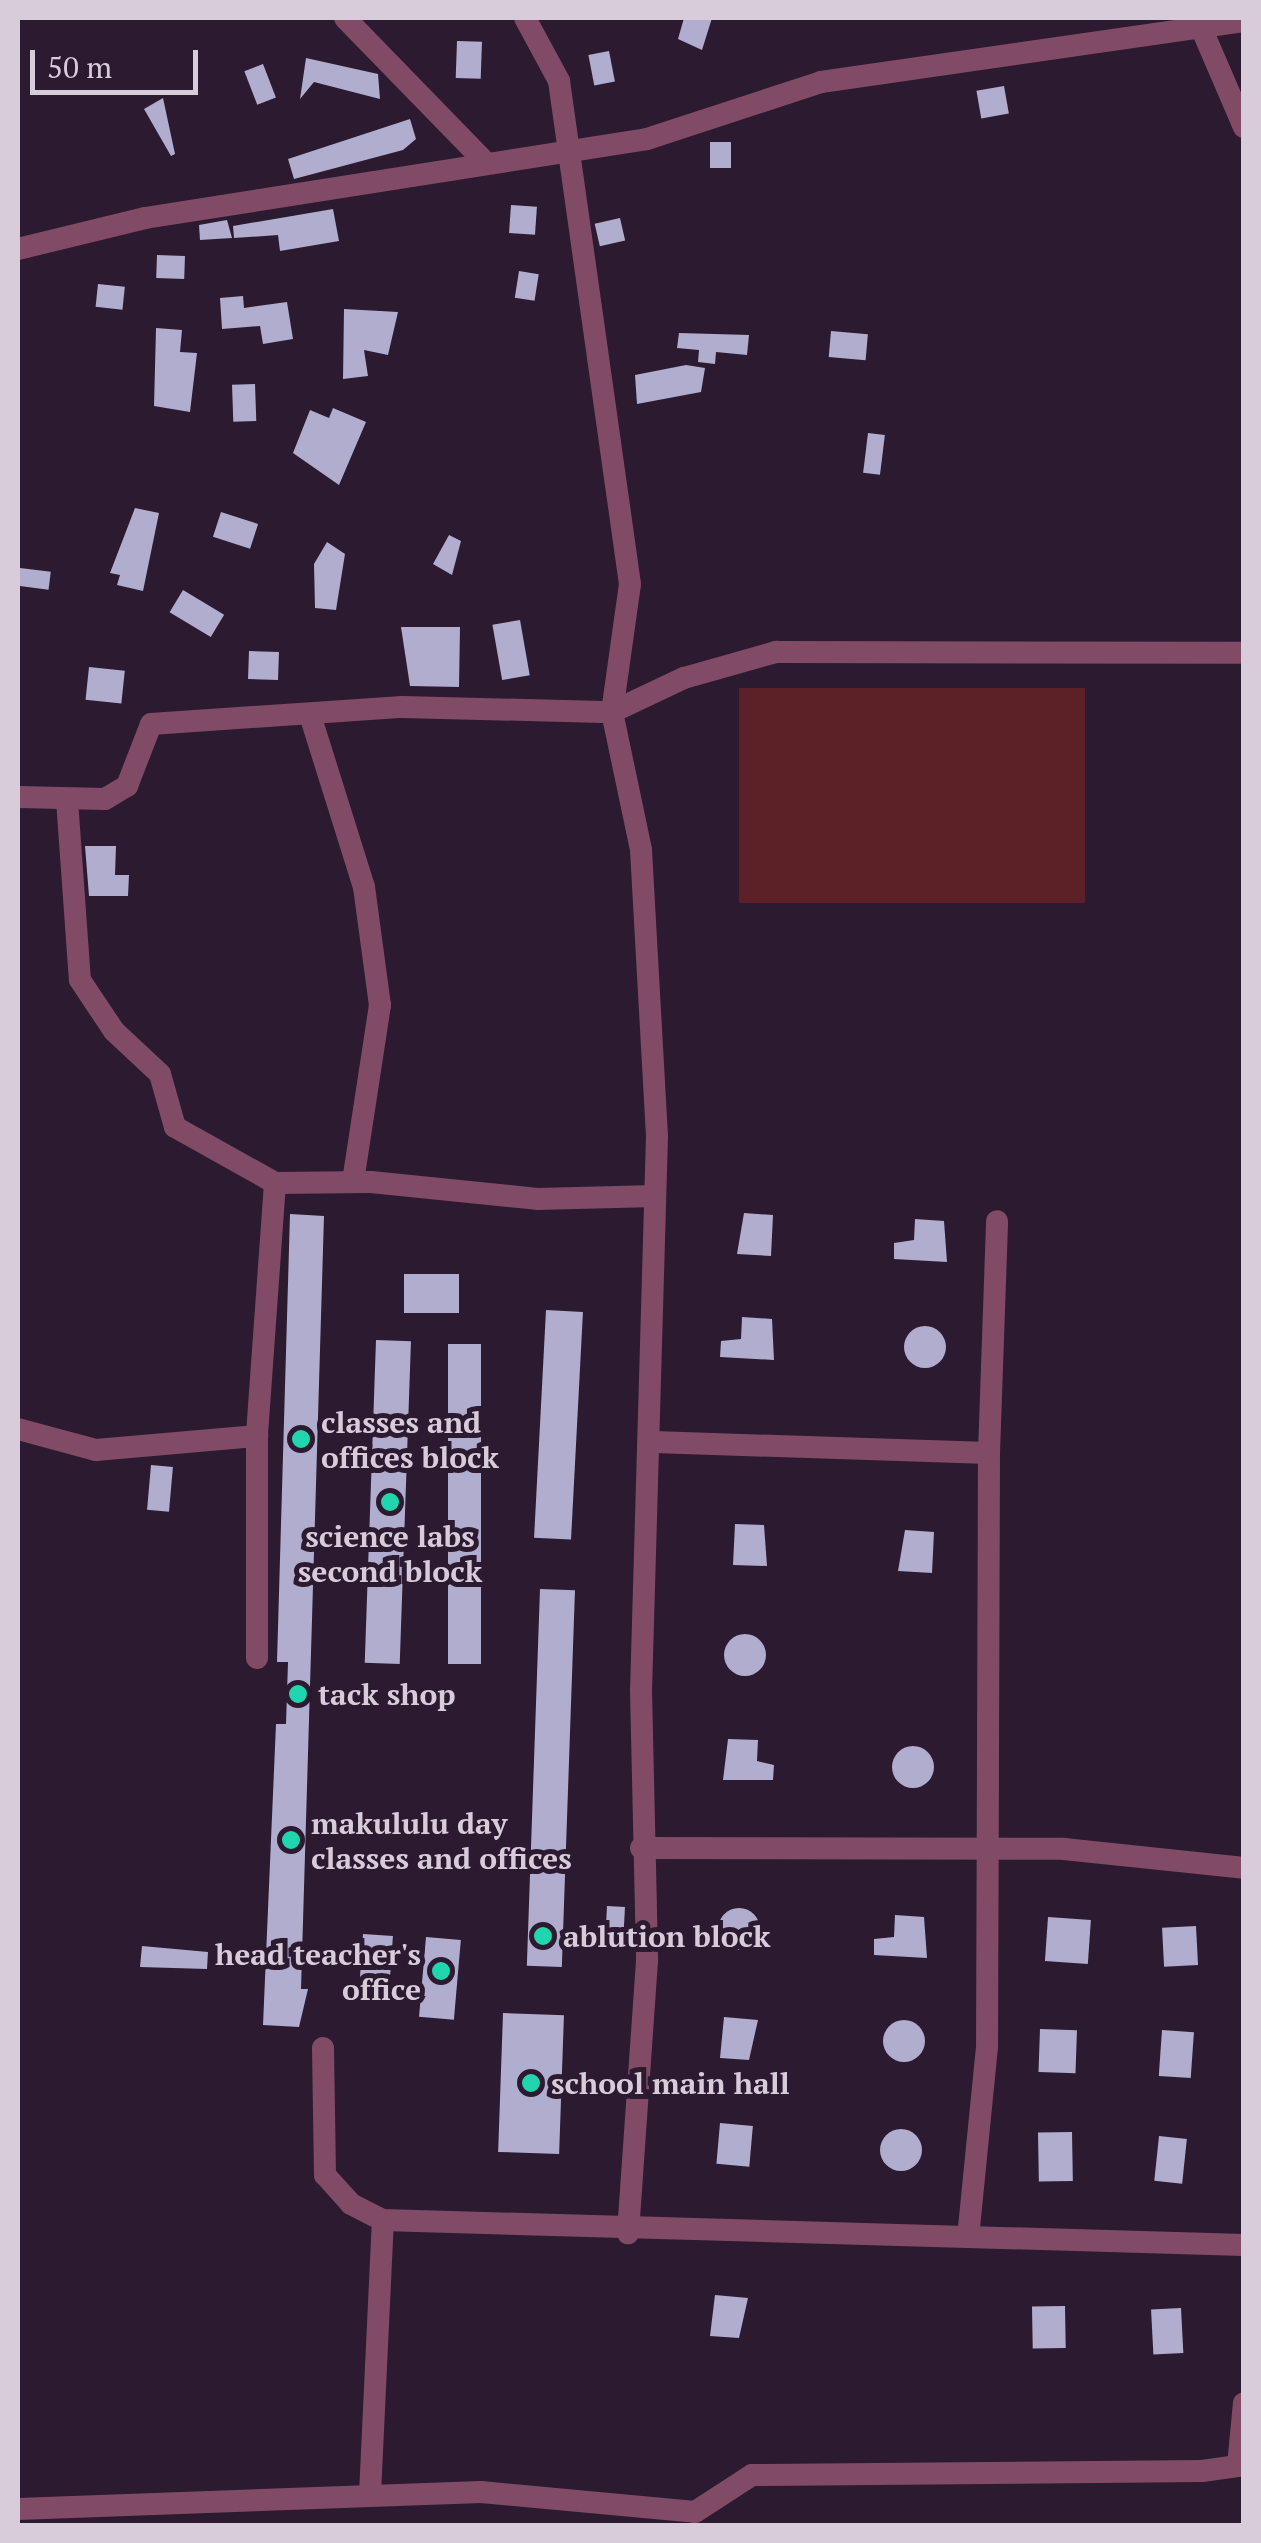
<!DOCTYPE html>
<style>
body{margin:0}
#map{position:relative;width:1261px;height:2543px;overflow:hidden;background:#2c1a30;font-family:"PT Serif",serif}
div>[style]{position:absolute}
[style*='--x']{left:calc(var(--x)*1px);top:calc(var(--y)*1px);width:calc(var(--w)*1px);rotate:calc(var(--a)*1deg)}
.green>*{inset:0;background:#5b2126;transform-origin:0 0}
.building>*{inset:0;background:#b1adce;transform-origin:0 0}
.round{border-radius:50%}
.minor>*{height:22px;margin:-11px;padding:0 11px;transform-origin:11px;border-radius:11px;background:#814b66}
.dots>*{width:28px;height:28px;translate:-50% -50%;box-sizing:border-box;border:5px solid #2c1a30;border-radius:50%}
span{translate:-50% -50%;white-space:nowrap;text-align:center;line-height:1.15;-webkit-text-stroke:10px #2c1a30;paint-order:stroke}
.poi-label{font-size:30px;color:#d8ccdb;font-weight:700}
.left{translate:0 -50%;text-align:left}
.right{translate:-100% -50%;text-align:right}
.frame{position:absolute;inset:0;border:20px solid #d8ccdb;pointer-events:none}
.scale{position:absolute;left:30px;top:50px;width:168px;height:45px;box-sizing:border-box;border:5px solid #d8ccdb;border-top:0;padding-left:12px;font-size:30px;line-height:35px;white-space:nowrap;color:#d8ccdb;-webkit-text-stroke:8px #2c1a30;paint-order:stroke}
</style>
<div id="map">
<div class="green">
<div style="left:739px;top:688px;width:346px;height:215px"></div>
</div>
<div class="building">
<div style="clip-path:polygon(684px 18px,712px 18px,702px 50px,678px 39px)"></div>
<div style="left:457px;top:41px;width:25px;height:37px;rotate:2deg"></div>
<div style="left:609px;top:51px;width:31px;height:21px;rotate:79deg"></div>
<div style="clip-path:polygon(306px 58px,378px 74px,380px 99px,314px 82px,300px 99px)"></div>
<div style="left:263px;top:64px;width:36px;height:20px;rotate:69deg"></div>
<div style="left:1004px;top:86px;width:28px;height:28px;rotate:80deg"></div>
<div style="clip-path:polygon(163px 98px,175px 154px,171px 156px,144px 109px)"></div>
<div style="clip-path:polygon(410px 119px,416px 139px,403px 150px,294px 179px,288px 159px)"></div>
<div style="left:710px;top:142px;width:21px;height:26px"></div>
<div style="left:511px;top:205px;width:26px;height:28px;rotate:4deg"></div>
<div style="clip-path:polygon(333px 209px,339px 241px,280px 251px,278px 235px,234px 238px,233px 226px)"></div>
<div style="left:620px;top:218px;width:23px;height:26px;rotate:77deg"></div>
<div style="clip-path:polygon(227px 220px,232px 238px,200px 240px,199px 225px)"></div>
<div style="left:157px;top:255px;width:28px;height:23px;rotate:2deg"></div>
<div style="left:519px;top:271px;width:20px;height:27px;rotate:9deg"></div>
<div style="left:98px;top:284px;width:27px;height:23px;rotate:6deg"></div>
<div style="clip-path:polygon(243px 296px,244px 308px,287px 302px,293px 339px,263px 344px,260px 326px,222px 329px,220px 298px)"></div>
<div style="clip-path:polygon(344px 309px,398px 312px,388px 355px,364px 350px,368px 376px,343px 379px)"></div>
<div style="clip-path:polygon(156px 328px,182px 330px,180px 352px,197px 353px,190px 412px,154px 406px)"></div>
<div style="left:831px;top:331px;width:37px;height:26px;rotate:5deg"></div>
<div style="clip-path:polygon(679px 333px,749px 335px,747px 355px,716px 352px,715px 364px,698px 362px,699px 350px,677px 348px)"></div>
<div style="clip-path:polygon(686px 365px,705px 368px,701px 392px,637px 404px,635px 375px)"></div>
<div style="left:255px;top:384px;width:37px;height:23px;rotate:88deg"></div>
<div style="clip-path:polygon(333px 408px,366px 422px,339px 485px,293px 453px,310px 410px,329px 418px)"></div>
<div style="left:868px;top:433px;width:17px;height:40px;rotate:7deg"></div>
<div style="clip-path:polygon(135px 508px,159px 513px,143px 591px,117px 585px,120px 575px,110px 573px)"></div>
<div style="left:221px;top:512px;width:39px;height:26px;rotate:18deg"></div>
<div style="clip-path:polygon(449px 535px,461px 541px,452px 575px,433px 564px)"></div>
<div style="clip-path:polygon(327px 542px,345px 554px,336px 610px,315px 608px,314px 564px)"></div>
<div style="left:20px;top:568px;width:31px;height:18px;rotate:7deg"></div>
<div style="left:183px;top:590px;width:48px;height:26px;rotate:31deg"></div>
<div style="left:520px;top:620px;width:56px;height:28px;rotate:80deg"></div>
<div style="clip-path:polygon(401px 627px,460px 627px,459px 687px,410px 686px)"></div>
<div style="left:249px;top:651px;width:30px;height:28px;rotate:2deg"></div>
<div style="left:89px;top:667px;width:36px;height:33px;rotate:6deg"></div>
<div style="clip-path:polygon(85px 846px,116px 846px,115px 875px,129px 875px,128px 896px,89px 896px)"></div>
<div style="clip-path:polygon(744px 1213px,773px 1215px,771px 1256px,737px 1254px)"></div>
<div style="clip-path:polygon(290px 1214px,324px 1216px,301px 1989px,308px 1989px,299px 2027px,263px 2025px,276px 1724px,286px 1724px,288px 1662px,277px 1662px)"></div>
<div style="clip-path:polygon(915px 1219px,944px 1221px,947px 1262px,894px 1259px,894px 1243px,914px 1240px)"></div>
<div style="left:404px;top:1274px;width:55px;height:39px"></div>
<div style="left:546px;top:1310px;width:37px;height:228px;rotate:3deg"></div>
<div style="clip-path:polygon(742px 1317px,772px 1319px,774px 1360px,720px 1357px,721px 1341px,741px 1339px)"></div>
<div class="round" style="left:904px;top:1326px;width:42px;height:42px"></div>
<div style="left:376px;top:1340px;width:35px;height:323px;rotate:2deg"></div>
<div style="left:448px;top:1344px;width:33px;height:320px"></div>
<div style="left:151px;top:1465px;width:22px;height:45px;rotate:5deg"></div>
<div style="clip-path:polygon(735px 1524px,764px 1525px,767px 1566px,733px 1565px)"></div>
<div style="clip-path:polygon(905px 1530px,934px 1532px,932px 1573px,898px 1571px)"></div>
<div style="left:540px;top:1589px;width:35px;height:377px;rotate:2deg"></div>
<div class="round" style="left:724px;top:1634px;width:42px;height:42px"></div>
<div style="clip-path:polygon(728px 1739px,758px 1740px,757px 1761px,774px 1765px,773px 1780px,723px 1780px)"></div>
<div class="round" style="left:892px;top:1746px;width:42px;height:42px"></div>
<div style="left:607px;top:1906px;width:18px;height:31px;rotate:3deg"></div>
<div class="round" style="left:718px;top:1908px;width:42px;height:42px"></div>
<div style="clip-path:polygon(895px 1915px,924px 1917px,927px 1958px,874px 1955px,874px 1939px,894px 1937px)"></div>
<div style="left:1048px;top:1917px;width:43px;height:44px;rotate:4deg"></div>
<div style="left:1196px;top:1926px;width:39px;height:34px;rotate:87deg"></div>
<div style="left:363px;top:1934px;width:30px;height:68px;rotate:4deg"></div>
<div style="left:426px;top:1937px;width:35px;height:80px;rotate:5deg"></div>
<div style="clip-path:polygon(142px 1946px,208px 1952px,207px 1969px,140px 1967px)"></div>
<div style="left:503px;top:2013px;width:61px;height:139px;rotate:2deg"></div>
<div style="clip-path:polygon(724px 2017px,758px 2020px,749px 2060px,720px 2058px)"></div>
<div class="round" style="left:883px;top:2020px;width:42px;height:42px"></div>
<div style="left:1040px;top:2029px;width:37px;height:43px;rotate:2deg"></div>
<div style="left:1162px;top:2030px;width:32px;height:46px;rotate:4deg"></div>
<div style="left:720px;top:2123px;width:33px;height:41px;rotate:5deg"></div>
<div class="round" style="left:880px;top:2129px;width:42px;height:42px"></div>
<div style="left:1072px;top:2132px;width:49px;height:34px;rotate:89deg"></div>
<div style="left:1159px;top:2136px;width:28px;height:45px;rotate:6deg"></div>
<div style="clip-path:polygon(715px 2295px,748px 2298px,739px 2338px,710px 2336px)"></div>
<div style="left:1065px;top:2306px;width:42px;height:33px;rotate:89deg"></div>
<div style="left:1181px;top:2308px;width:45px;height:30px;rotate:87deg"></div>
</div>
<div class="minor">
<div style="--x:345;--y:18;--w:199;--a:45.8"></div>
<div style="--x:525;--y:18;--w:72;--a:61.6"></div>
<div style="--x:559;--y:81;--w:508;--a:81.97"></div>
<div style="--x:630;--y:584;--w:129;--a:98"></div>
<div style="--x:612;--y:712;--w:141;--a:78.1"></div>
<div style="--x:641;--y:850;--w:286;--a:86.8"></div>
<div style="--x:657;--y:1136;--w:554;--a:91.65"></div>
<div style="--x:641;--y:1690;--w:271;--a:88.7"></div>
<div style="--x:647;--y:1961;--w:273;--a:94"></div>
<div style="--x:1197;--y:18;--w:119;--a:66.7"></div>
<div style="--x:18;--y:249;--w:131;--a:-13.7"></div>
<div style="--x:145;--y:218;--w:508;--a:-8.94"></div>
<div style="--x:647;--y:139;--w:183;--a:-18.1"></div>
<div style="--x:821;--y:82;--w:427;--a:-8.2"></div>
<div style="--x:311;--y:718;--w:177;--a:72.6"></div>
<div style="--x:364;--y:887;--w:119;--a:82.3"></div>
<div style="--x:380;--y:1005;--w:179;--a:98.7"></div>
<div style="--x:18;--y:797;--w:87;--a:1.3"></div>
<div style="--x:105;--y:799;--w:26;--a:-31"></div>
<div style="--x:127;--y:786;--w:66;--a:-68.8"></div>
<div style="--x:151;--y:724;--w:252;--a:-3.9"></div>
<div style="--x:402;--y:707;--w:210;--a:1.4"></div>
<div style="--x:612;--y:712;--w:80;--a:-25.3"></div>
<div style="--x:684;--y:678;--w:96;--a:-15.8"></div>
<div style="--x:776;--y:652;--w:468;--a:0.1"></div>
<div style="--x:67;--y:800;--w:180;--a:85.9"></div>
<div style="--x:80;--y:980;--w:61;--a:56.3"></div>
<div style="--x:114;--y:1031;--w:63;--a:43.1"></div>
<div style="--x:160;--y:1074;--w:55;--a:74.2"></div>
<div style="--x:175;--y:1127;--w:115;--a:29.2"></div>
<div style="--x:275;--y:1183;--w:254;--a:94.1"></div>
<div style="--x:275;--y:1183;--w:96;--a:-0.6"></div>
<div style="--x:371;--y:1182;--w:167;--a:5.8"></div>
<div style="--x:537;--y:1199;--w:118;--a:-1.5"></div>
<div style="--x:18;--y:1429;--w:81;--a:15.1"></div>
<div style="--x:96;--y:1450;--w:162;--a:-5"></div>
<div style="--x:257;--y:1436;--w:222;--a:90"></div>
<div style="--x:654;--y:1442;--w:335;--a:1.9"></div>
<div style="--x:989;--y:1453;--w:594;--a:90.19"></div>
<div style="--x:987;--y:2047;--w:190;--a:95.7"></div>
<div style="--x:989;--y:1453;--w:232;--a:-88"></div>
<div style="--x:641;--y:1848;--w:423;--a:0.1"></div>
<div style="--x:1064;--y:1849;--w:181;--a:6"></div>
<div style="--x:323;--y:2048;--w:127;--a:89.1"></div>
<div style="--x:325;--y:2175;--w:39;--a:48"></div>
<div style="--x:351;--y:2204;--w:36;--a:27"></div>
<div style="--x:370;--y:2494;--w:274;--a:-87.3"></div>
<div style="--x:383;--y:2220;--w:861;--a:1.66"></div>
<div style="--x:18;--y:2509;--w:463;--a:-2.1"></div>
<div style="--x:481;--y:2492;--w:215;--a:5.3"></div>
<div style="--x:695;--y:2512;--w:68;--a:-33"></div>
<div style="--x:752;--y:2475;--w:450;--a:-0.5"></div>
<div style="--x:1202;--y:2471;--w:36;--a:-8"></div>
<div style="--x:1238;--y:2466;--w:63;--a:-84.6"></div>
</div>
<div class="dots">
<div style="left:301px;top:1439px;background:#21d5af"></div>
<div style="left:390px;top:1502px;background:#21d5af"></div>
<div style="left:298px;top:1694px;background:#21d5af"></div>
<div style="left:291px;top:1840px;background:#21d5af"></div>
<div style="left:543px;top:1936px;background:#21d5af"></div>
<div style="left:441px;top:1971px;background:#21d5af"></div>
<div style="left:531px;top:2083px;background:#21d5af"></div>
</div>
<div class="poi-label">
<span class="left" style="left:321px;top:1439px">classes and<br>offices block</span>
<span style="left:390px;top:1553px">science labs<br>second block</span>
<span class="left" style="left:318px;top:1694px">tack shop</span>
<span class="left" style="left:311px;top:1840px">makululu day<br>classes and offices</span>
<span class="left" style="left:563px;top:1936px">ablution block</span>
<span class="right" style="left:421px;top:1971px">head teacher's<br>office</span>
<span class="left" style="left:551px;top:2083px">school main hall</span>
</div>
<div class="frame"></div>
<div class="scale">50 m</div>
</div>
